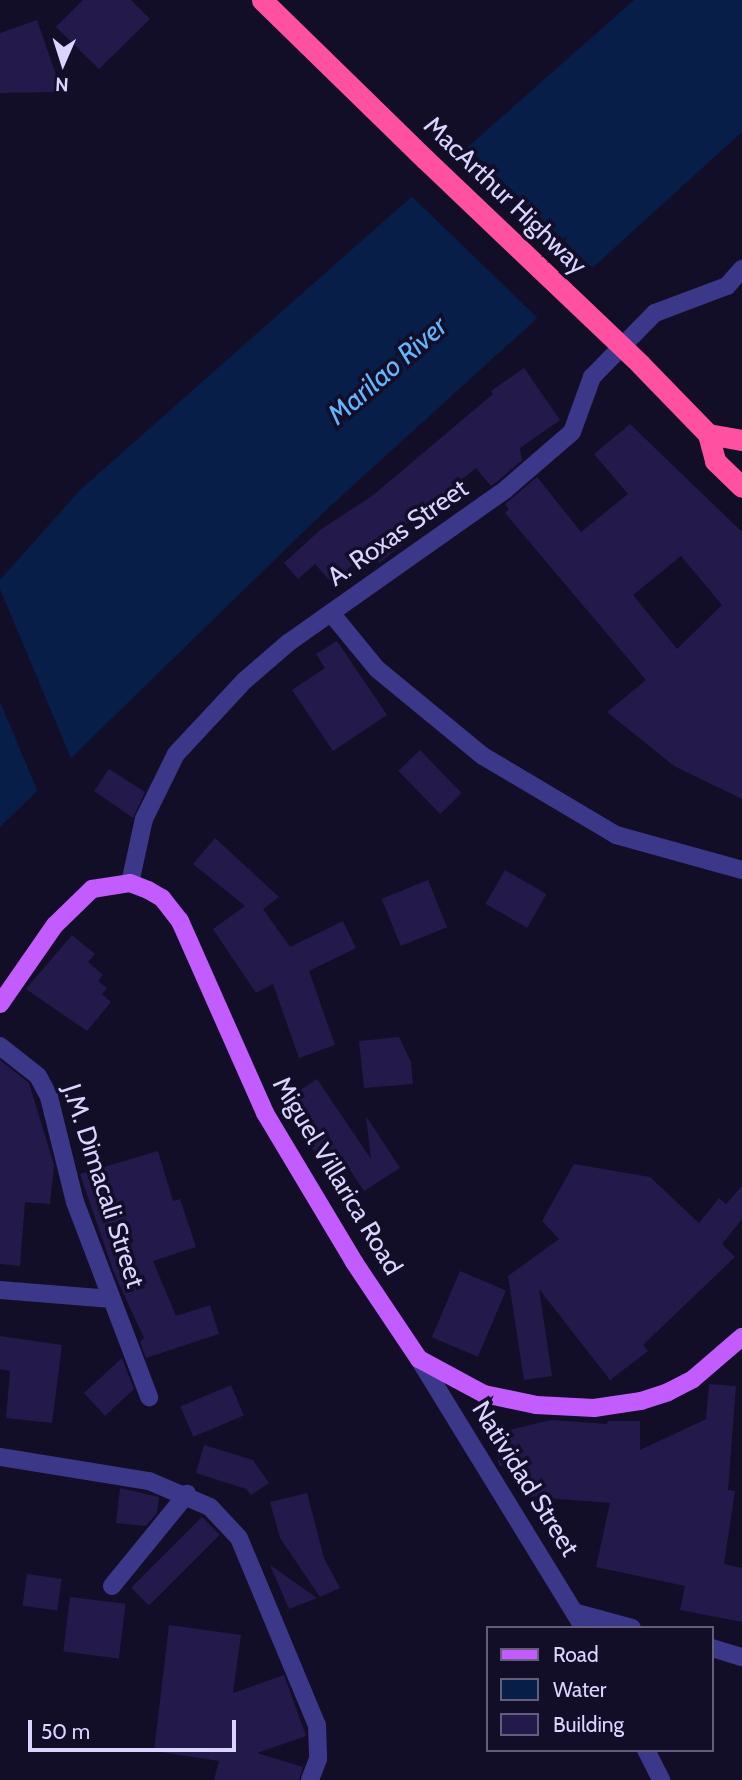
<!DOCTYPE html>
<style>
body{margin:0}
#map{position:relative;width:742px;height:1780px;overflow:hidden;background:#130e28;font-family:Cabin,sans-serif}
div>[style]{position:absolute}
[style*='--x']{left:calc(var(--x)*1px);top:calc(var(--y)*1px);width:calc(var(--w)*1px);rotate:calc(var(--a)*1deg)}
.water>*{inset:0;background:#071e48}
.pier>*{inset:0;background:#130e28;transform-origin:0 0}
.building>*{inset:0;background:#23194a;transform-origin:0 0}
.minor>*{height:18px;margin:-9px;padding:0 9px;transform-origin:9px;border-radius:9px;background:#3b3789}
.major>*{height:18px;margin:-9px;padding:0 9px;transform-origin:9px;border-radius:9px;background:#c35cff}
.highway>*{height:21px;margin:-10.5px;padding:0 10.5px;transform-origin:10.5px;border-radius:10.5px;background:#ff50a2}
.highway-bridge>*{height:21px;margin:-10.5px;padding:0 10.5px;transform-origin:10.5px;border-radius:10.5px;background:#ff50a2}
span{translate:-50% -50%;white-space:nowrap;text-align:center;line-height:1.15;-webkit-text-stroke:7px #130e28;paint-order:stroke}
.street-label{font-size:26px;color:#dad5ff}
.water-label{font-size:28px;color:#63b5ff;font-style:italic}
.legend{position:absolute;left:486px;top:1626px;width:228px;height:126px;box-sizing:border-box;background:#130e28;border:2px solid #635e7e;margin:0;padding:9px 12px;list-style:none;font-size:21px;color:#dad5ff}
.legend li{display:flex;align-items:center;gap:14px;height:35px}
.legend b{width:35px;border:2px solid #635e7e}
.north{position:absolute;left:28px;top:28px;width:70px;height:70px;-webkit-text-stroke:5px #130e28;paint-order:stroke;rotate:183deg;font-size:19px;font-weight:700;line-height:28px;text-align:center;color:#dad5ff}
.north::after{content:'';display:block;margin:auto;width:24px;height:32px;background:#dad5ff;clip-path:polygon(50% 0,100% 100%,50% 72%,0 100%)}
.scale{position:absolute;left:28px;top:1720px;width:208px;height:32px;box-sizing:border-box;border:4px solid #dad5ff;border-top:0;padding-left:9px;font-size:21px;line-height:24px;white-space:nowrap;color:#dad5ff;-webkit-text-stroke:5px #130e28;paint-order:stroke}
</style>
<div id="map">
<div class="water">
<div style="clip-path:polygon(634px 0,742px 0,742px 132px,326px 510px,0 827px,0 580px,80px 490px)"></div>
</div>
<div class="pier">
<div style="left:463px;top:143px;width:185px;height:74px;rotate:44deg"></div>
<div style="clip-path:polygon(0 589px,72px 761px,39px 794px,0 702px)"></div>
</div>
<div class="building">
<div style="clip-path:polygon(83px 0,131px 0,150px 19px,99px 69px,56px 27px)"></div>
<div style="clip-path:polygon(37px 20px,62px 92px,0 93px,0 33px)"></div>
<div style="clip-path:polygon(524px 368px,560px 420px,520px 448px,522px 460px,499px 480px,491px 486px,476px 468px,399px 530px,408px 540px,379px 563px,369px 550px,332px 583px,315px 564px,298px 579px,284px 563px,320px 530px,372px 496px,493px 394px,491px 391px)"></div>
<div style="clip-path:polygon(evenodd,630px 424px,742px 532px,742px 799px,674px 766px,607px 712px,646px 680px,505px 513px,509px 509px,505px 504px,537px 477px,581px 532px,628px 494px,594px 454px,630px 424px,681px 556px,722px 605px,677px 649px,633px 595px,681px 556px)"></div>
<div style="clip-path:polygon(337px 641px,387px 715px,333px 751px,292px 690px,325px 668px,316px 654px)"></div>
<div style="left:420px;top:750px;width:60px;height:30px;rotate:46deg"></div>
<div style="clip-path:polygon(109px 769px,145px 792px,133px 818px,94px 791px)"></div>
<div style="clip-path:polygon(215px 838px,279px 897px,263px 909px,290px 947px,343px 921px,356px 948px,309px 971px,335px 1045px,299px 1058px,273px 984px,256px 993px,213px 929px,245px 906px,193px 864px)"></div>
<div style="left:505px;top:870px;width:48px;height:39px;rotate:30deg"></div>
<div style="left:428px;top:880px;width:51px;height:50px;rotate:68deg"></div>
<div style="clip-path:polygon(72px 935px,95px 954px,88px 962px,103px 975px,98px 981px,107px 988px,102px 994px,111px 1002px,87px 1031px,26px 989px)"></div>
<div style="clip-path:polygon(399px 1037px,411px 1062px,413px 1084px,364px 1088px,359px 1041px)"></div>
<div style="clip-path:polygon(0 1060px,29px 1083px,54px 1165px,50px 1204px,25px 1202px,20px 1266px,0 1264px)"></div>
<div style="clip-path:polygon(317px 1079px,371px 1159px,366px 1116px,400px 1168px,364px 1191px,344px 1161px,328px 1172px,282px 1102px)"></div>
<div style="clip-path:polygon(158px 1151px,173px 1201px,180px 1199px,196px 1247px,153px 1261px,176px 1316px,210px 1305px,219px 1334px,146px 1358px,140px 1342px,144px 1338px,114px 1273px,80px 1174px)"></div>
<div style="clip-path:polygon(574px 1164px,650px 1177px,699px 1223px,719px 1198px,726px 1204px,742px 1186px,742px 1219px,722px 1244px,735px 1257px,643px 1345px,648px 1351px,610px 1380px,539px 1289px,552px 1376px,524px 1380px,508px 1276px,559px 1239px,542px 1221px)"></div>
<div style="left:460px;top:1271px;width:50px;height:72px;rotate:23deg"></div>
<div style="clip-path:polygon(0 1336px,62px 1345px,52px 1423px,6px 1418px,10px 1371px,0 1369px)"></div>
<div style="clip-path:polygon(122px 1358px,134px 1389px,105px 1416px,84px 1393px)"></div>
<div style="clip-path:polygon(709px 1384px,736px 1386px,728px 1490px,735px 1491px,724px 1564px,742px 1568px,742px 1622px,680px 1610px,685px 1586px,596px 1567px,610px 1503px,524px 1496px,525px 1463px,499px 1466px,496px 1433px,551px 1420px,607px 1424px,608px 1421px,640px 1421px,640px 1450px,706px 1419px)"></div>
<div style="left:231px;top:1385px;width:33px;height:55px;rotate:67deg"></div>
<div style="clip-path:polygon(204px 1445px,253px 1460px,269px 1483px,251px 1495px,246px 1489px,196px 1473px)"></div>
<div style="clip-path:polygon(120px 1488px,159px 1497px,157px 1513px,146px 1526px,116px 1523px)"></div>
<div style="clip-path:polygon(307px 1493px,324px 1558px,340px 1588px,320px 1597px,280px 1538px,270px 1502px)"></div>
<div style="left:202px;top:1517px;width:25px;height:100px;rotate:45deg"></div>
<div style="clip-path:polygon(270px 1565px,317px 1598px,289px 1609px)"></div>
<div style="left:27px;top:1574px;width:35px;height:32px;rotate:8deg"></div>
<div style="left:70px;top:1597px;width:56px;height:55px;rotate:7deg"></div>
<div style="clip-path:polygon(169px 1625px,241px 1635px,233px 1693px,284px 1675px,306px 1736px,257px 1753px,303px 1767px,299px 1780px,214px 1780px,219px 1761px,154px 1751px)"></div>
</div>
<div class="minor">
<div style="--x:331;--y:613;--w:72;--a:50.6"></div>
<div style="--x:377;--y:669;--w:137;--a:39.4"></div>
<div style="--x:483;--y:756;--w:155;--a:30.7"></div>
<div style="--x:616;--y:835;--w:131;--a:15.5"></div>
<div style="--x:130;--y:883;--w:66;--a:-77.7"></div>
<div style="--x:144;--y:819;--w:72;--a:-63.8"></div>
<div style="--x:176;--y:754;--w:100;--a:-47"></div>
<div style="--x:244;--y:681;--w:58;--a:-40.8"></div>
<div style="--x:288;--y:643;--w:267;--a:-35.2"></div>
<div style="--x:506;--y:489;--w:87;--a:-40.8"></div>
<div style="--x:572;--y:432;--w:59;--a:-70"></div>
<div style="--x:592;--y:377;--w:90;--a:-45.5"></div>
<div style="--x:655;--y:313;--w:77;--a:-20.6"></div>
<div style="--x:727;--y:286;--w:23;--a:-49"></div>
<div style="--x:0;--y:1046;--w:48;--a:38.3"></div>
<div style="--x:38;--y:1076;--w:24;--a:62"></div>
<div style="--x:49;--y:1097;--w:108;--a:76.1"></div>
<div style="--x:75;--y:1202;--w:209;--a:69.2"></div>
<div style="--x:0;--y:1290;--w:112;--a:4.6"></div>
<div style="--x:419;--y:1359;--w:316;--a:58.5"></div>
<div style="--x:0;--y:1457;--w:151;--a:9.2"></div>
<div style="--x:149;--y:1481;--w:66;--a:23.1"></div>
<div style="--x:210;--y:1507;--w:42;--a:46.9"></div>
<div style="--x:239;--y:1538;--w:203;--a:67.4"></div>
<div style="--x:317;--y:1725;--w:34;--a:88"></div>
<div style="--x:318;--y:1759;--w:22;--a:111"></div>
<div style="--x:112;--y:1586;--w:119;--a:-50.8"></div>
<div style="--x:577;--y:1613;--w:57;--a:15.3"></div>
<div style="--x:712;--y:1648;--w:31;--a:17"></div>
<div style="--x:646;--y:1750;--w:34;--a:63"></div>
</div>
<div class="major">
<div style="--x:0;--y:1004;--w:96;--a:-55.2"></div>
<div style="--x:55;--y:925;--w:52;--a:-44.2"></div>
<div style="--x:92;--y:889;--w:38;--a:-9"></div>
<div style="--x:130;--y:883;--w:19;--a:21"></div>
<div style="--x:148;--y:890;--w:16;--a:30"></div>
<div style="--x:162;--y:898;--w:29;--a:52"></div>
<div style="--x:180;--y:921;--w:210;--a:66.1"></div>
<div style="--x:265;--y:1113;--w:174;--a:59.1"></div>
<div style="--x:354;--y:1262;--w:117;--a:56.2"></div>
<div style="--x:419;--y:1359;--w:74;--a:28.3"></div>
<div style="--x:484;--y:1394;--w:53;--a:11.9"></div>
<div style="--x:536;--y:1405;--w:58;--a:3"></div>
<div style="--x:594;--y:1408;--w:48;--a:-8.5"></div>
<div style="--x:641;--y:1401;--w:28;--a:-18"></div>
<div style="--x:668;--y:1392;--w:28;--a:-27"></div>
<div style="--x:693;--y:1379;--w:65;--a:-40.6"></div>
</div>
<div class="highway">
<div style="--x:262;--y:0;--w:228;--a:44.3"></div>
<div style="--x:641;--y:365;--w:96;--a:45.8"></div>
<div style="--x:708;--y:434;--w:28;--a:75"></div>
<div style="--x:715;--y:461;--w:37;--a:44"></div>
<div style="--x:708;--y:434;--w:35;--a:10"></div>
</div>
<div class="highway-bridge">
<div style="--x:425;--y:159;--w:298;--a:43.6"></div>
</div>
<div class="street-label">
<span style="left:505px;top:196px;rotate:44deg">MacArthur Highway</span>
<span style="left:398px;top:533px;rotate:-35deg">A. Roxas Street</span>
<span style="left:337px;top:1176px;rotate:59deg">Miguel Villarica Road</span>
<span style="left:103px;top:1186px;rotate:72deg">J.M. Dimacali Street</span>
<span style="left:525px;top:1479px;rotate:58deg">Natividad Street</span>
</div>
<div class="water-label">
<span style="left:387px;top:370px;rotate:-41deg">Marilao River</span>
</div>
<ul class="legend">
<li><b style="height:9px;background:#c35cff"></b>Road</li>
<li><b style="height:19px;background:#071e48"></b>Water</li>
<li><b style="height:19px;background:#23194a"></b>Building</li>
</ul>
<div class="north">N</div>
<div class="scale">50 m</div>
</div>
